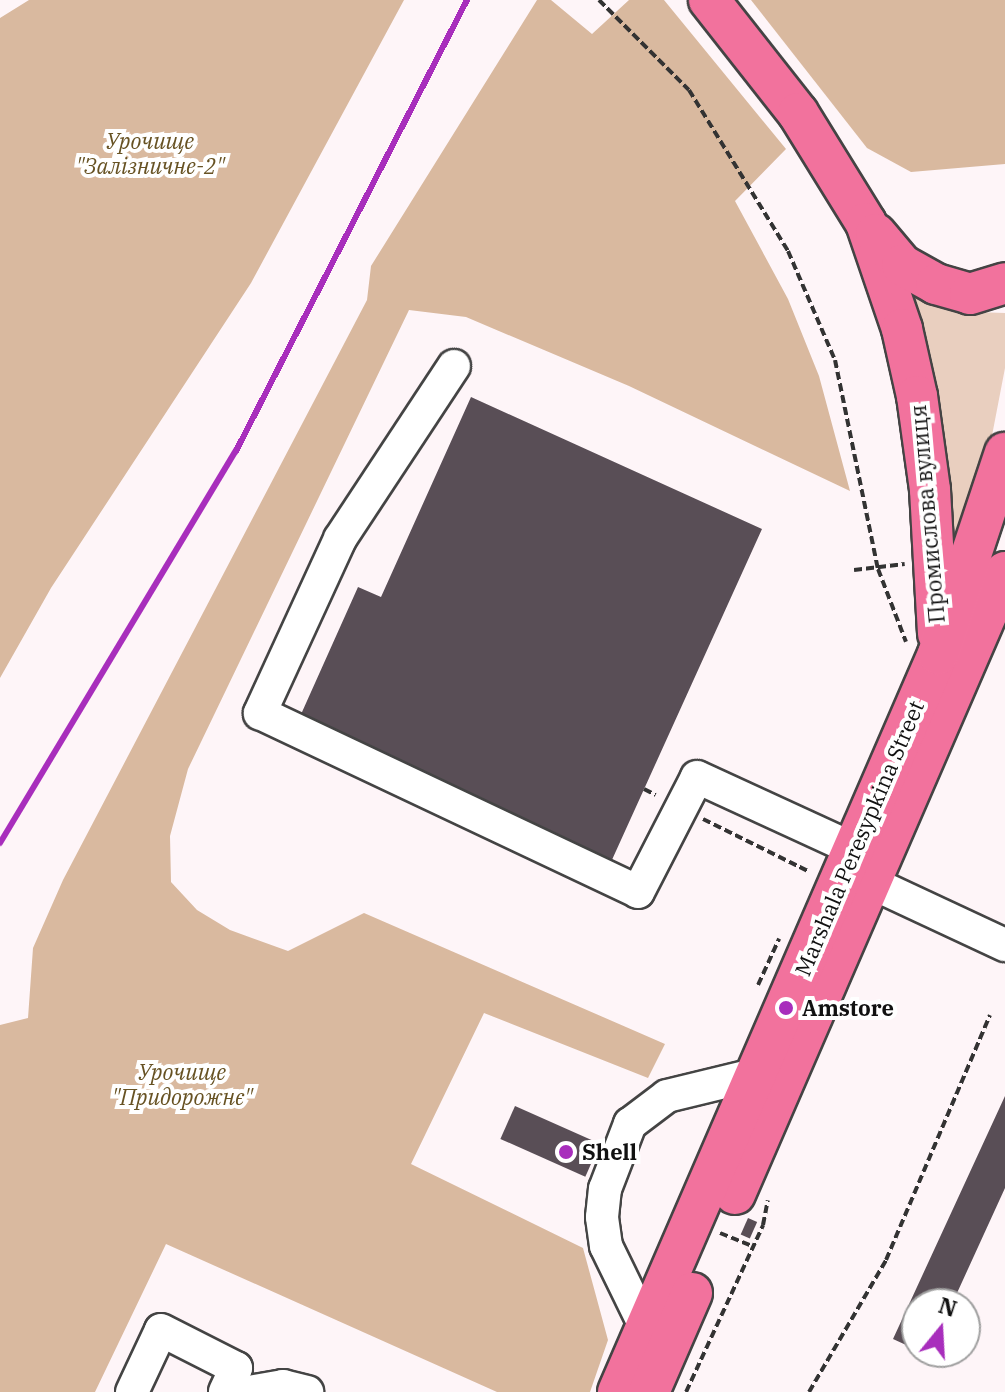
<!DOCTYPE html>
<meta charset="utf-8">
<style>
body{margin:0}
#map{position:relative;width:1005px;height:1392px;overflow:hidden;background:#fef5f8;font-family:"IBM Plex Serif",serif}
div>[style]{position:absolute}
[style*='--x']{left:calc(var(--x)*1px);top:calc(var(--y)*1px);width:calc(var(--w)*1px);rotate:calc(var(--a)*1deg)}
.green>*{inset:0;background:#e9cfbf}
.forest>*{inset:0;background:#d9b99f}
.building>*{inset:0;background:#594e56;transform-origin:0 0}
.path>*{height:4px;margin-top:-2px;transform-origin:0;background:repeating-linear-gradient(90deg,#333 0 8px,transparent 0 12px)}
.roads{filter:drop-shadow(2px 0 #444) drop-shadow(-2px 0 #444) drop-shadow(0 2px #444) drop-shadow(0 -2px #444)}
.minor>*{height:32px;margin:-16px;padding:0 16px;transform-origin:16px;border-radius:16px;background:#fff}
.major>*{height:40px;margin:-20px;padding:0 20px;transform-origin:20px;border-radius:20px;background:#f2729d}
.rail>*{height:6px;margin:-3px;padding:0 3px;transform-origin:3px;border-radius:3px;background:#a82ebc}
.dots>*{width:22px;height:22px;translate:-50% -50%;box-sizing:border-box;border:4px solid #fff;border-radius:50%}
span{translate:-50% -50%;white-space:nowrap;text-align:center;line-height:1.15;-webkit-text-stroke:8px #fff;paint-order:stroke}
.park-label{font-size:22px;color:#675223;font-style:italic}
.street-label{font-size:22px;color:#111}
.poi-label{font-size:22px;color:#111;font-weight:700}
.left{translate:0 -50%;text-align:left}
.north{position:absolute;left:901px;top:1288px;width:80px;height:80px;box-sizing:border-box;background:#fff;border:2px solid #a0a0a0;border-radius:50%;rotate:18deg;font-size:22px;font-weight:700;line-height:32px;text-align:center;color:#111}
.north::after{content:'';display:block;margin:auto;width:28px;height:36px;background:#a82ebc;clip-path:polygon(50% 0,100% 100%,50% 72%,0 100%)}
</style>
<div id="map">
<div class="green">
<div style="clip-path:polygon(905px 289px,975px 312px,1005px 313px,1005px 368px,990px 446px,950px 569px)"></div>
</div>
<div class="forest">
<div style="clip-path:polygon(29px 0,404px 0,251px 283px,51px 588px,0 678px,0 18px)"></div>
<div style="clip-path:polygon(537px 0,551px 0,592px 34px,629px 0,664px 0,786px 149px,735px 201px,788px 299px,819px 376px,850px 491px,629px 386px,466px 317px,409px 310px,188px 769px,170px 836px,171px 882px,197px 910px,230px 930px,288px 951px,364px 913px,665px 1044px,648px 1078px,484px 1013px,411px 1164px,583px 1248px,608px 1340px,590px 1392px,497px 1392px,166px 1244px,95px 1392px,0 1392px,0 1025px,28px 1018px,33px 948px,63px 880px,367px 300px,371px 266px)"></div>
<div style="clip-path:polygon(751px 0,1005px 0,1005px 164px,911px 172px,867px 148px)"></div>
</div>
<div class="building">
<div style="clip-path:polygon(471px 397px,762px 529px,611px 862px,298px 721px,358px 587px,381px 597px)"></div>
<div style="clip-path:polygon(1005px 1096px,1005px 1188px,952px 1304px,917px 1304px,917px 1350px,893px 1339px)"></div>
<div style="left:515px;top:1106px;width:93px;height:36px;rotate:24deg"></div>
<div style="left:748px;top:1218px;width:10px;height:18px;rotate:24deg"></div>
</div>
<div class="path">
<div style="--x:599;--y:0;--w:127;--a:45"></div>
<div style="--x:689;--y:90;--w:189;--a:58.4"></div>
<div style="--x:788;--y:251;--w:119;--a:66.7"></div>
<div style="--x:835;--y:360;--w:213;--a:78.4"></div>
<div style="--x:878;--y:569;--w:78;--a:69"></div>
<div style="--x:854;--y:570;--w:51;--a:-6.7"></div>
<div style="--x:644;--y:789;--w:13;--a:27"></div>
<div style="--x:703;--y:819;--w:119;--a:26.4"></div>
<div style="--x:758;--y:985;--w:51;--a:-65.5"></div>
<div style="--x:720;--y:1233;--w:35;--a:22"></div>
<div style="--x:686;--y:1392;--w:184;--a:-65.2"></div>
<div style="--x:763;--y:1225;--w:25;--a:-79"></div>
<div style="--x:809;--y:1392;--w:153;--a:-59.7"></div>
<div style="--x:886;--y:1260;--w:266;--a:-67"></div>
</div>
<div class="roads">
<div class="minor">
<div style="--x:454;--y:366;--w:207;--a:123.4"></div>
<div style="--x:340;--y:539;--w:192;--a:114.7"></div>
<div style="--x:260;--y:713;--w:418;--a:25.3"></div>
<div style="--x:638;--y:892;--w:129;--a:-62.8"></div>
<div style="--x:697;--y:777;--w:196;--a:24.7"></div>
<div style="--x:872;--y:883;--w:147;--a:25"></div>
<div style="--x:646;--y:1328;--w:91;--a:-116"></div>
<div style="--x:606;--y:1246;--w:29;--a:-98"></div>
<div style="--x:602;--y:1217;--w:28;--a:-84"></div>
<div style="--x:605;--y:1189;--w:70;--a:-69"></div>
<div style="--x:630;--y:1124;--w:46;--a:-37.1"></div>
<div style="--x:667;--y:1096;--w:93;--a:-13.7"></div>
<div style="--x:132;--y:1392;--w:68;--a:-64.9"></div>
<div style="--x:161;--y:1330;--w:84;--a:26.9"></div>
<div style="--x:236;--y:1368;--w:26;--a:115"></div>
<div style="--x:249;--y:1392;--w:35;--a:-10"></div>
<div style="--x:283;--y:1386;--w:25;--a:14"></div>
</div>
<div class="major">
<div style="--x:709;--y:0;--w:144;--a:51.8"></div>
<div style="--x:798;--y:113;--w:129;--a:58.3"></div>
<div style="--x:866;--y:223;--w:112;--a:71.2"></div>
<div style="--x:902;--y:329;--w:69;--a:77.4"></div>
<div style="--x:917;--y:396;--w:95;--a:82.1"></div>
<div style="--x:930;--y:490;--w:144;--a:86.8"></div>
<div style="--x:876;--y:234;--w:40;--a:50"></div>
<div style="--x:902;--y:265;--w:39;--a:29"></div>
<div style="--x:936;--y:284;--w:35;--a:16"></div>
<div style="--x:970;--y:294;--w:37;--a:-17"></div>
<div style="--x:735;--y:1194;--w:678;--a:-66.54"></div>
<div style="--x:618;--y:1392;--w:804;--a:-66.56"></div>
<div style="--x:938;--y:654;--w:212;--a:-71.6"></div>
<div style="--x:649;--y:1392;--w:108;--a:-66.5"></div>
</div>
</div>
<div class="rail">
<div style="--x:0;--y:843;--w:458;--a:-59"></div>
<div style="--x:236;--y:451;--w:507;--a:-62.88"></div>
</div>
<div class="dots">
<div style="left:786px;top:1008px;background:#a82ebc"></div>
<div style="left:566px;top:1152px;background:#a82ebc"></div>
</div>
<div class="park-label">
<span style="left:150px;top:153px">Урочище<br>"Залізничне-2"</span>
<span style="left:182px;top:1084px">Урочище<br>"Придорожнє"</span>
</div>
<div class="street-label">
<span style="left:927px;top:514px;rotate:-95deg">Промислова вулиця</span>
<span style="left:859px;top:838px;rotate:-67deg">Marshala Peresypkina Street</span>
</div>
<div class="poi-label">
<span class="left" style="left:802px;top:1008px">Amstore</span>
<span class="left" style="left:582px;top:1152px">Shell</span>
</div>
<div class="north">N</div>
</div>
